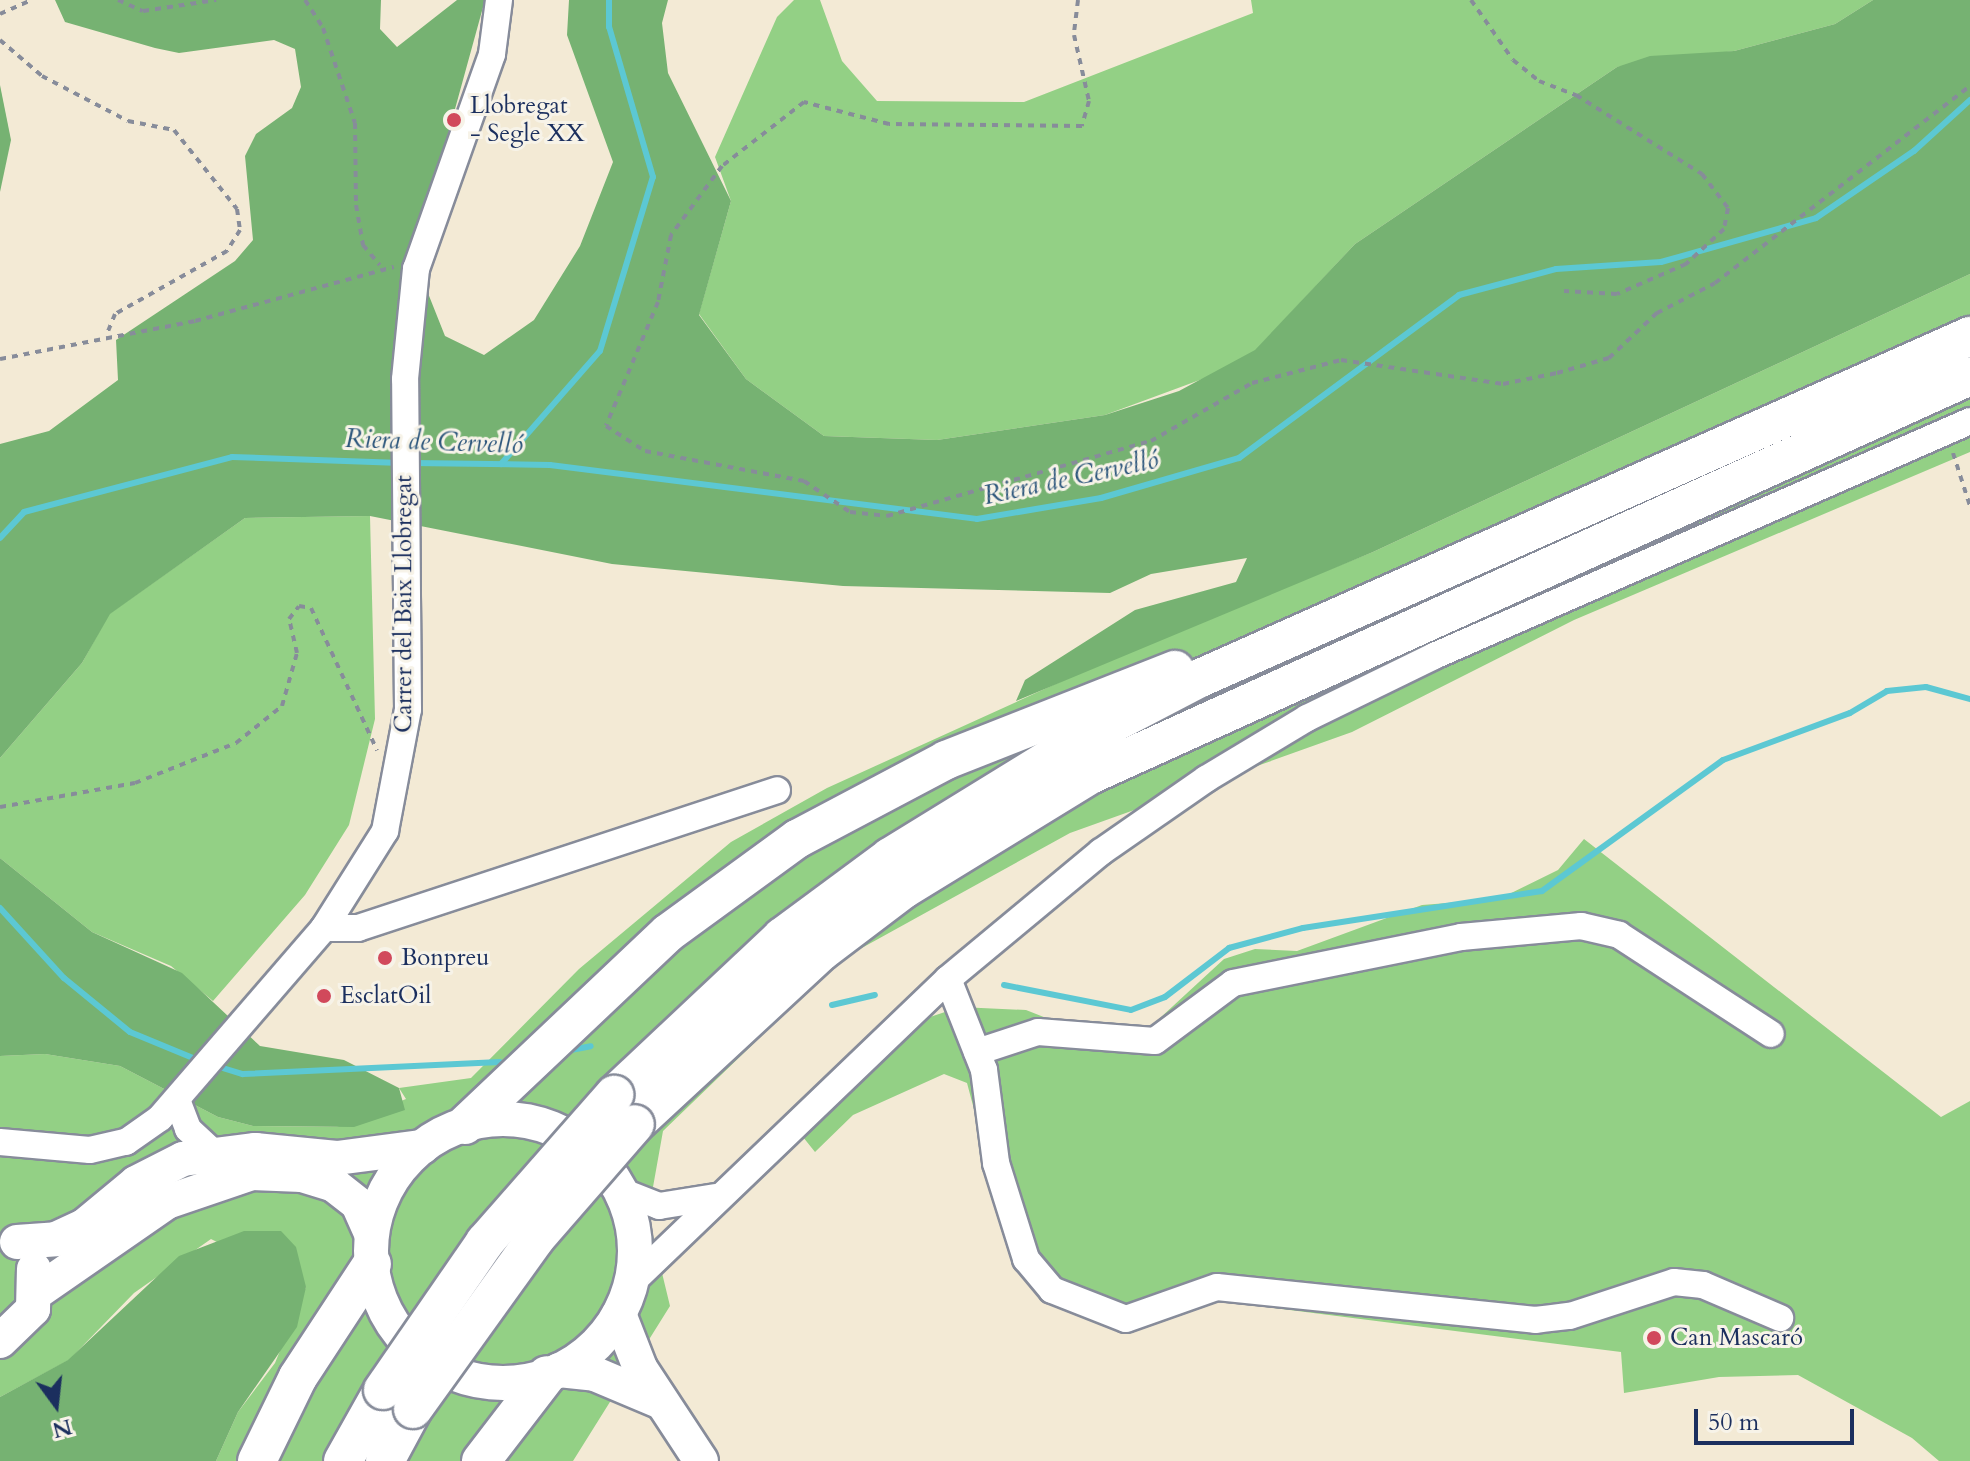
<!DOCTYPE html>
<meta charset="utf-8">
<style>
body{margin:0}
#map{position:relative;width:1970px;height:1461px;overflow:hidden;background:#f3ead5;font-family:Cardo,serif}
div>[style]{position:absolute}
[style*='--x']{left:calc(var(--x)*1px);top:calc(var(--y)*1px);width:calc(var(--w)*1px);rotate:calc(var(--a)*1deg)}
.green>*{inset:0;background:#93d085}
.forest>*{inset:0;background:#76b272}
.stream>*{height:6px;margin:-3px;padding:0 3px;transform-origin:3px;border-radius:3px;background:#5cc8d3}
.path>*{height:4px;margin-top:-2px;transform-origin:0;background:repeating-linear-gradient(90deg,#878c9a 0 6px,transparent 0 12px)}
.roads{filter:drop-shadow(2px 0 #878c9a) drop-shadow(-2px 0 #878c9a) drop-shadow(0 2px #878c9a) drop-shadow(0 -2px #878c9a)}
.minor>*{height:26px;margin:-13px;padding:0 13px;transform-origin:13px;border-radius:13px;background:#fff}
.major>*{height:34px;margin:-17px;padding:0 17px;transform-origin:17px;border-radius:17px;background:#fff}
.major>.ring{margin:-17px;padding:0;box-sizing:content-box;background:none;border:34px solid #fff;border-radius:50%}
.highway>*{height:38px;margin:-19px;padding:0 19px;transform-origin:19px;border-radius:19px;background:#fff}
.bridges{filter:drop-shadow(2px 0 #878c9a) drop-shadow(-2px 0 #878c9a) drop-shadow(0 2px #878c9a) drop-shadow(0 -2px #878c9a)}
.highway-bridge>*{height:38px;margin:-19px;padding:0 19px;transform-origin:19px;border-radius:19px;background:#fff}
.dots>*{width:22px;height:22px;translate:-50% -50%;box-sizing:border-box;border:4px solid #f7f3e8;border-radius:50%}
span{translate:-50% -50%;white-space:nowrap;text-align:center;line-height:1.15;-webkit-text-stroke:6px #f7f3e8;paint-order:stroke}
.poi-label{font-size:24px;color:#1b2f5e}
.left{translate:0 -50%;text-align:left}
.street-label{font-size:24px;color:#1b2f5e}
.water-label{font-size:26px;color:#2b557b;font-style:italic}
.north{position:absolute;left:16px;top:1365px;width:80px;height:80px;-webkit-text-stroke:6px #f7f3e8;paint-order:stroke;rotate:165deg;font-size:22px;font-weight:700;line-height:32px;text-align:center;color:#1b2f5e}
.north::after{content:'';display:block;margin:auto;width:28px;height:36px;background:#1b2f5e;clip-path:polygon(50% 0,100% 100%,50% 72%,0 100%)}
.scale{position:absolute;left:1694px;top:1409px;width:160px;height:36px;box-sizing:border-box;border:4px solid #1b2f5e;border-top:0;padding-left:10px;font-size:24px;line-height:28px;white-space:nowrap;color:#1b2f5e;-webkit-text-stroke:6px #f7f3e8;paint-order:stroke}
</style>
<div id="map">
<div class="green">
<div style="clip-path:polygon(794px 0,820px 0,842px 61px,877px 101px,1024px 102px,1253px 13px,1251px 0,1873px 0,1835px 24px,1734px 51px,1617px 67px,1355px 244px,1255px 351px,1216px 374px,1105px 415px,937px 440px,824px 436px,746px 379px,699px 314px,731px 201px,715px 157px,777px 17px)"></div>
<div style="clip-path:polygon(1970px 274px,1970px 452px,1574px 620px,1352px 732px,1070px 833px,840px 960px,663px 1131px,648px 1215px,670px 1306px,573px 1461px,216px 1461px,238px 1412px,275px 1363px,306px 1287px,211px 1239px,134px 1293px,69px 1360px,0 1397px,0 1056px,45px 1054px,120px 1066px,218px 1117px,253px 1126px,337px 1127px,406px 1099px,399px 1088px,471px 1078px,579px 969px,731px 842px,827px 788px,1148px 642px,1373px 552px)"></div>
<div style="clip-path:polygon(370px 516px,375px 719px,349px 825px,305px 895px,213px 1001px,171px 966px,92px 932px,0 858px,0 758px,82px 663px,109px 614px,245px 518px)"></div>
<div style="clip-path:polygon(1584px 839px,1941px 1117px,1970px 1101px,1970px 1461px,1939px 1461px,1912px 1438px,1798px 1375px,1719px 1377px,1624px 1393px,1621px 1352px,1218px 1301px,1136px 1331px,1051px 1304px,1017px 1271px,967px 1083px,944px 1074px,853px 1115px,815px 1152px,803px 1137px,927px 1018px,960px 1007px,1026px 1010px,1069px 1027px,1147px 1030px,1224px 959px,1255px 949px,1297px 951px,1422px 905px,1499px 899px,1558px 870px)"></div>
</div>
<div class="forest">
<div style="clip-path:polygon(55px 0,381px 0,380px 29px,397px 47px,457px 0,485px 0,414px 258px,445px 336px,484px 355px,534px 320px,580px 246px,613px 162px,567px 35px,569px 0,668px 0,662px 23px,668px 73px,731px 201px,699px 315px,746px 379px,824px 436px,937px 440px,1105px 415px,1179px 391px,1255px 350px,1355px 244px,1617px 67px,1650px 56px,1734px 51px,1835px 24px,1873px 0,1970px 0,1970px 274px,1373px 552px,1016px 701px,1025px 680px,1135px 610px,1236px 582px,1247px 558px,1151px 574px,1110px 593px,843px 586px,612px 564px,370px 516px,245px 518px,110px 614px,82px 663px,0 758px,0 444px,49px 431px,118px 380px,116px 340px,235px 261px,253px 240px,245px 156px,256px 134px,292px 108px,301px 87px,295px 49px,274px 40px,179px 53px,155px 48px,65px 22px)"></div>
<div style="clip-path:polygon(0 85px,11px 140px,0 192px)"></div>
<div style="clip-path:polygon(0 858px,92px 932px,182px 973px,260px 1046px,344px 1060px,399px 1088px,405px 1110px,354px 1127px,253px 1126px,218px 1117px,120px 1066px,45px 1054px,0 1056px)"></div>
<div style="clip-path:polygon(244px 1231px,281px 1231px,296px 1247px,306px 1287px,297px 1327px,238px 1412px,216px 1461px,0 1461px,0 1397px,68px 1360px,179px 1256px)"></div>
</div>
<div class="stream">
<div style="--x:412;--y:463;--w:138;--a:0.8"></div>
<div style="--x:550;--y:465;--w:430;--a:7.2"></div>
<div style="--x:977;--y:519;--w:126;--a:-9.6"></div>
<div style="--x:1101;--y:498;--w:144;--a:-16.2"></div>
<div style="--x:1239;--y:458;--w:274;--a:-36.5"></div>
<div style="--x:1459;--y:295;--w:100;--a:-15"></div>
<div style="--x:1556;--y:269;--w:105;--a:-3.8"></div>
<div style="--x:1661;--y:262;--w:161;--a:-15.8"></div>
<div style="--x:1816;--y:218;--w:119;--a:-34.4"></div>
<div style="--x:1914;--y:151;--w:76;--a:-42.3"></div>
<div style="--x:501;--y:464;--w:150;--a:-48.8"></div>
<div style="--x:600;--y:351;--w:182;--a:-73.1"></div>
<div style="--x:653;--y:177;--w:156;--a:-106.3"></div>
<div style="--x:609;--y:27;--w:27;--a:-90"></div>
<div style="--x:0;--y:538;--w:35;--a:-47"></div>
<div style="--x:24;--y:512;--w:215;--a:-14.8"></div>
<div style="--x:232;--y:457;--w:169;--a:2"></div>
<div style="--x:0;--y:908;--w:95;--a:47.6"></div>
<div style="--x:64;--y:978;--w:85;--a:39.3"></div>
<div style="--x:130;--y:1032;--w:74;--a:22.4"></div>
<div style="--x:1004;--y:985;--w:129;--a:11.1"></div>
<div style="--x:1131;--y:1010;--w:36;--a:-21"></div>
<div style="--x:1165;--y:997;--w:81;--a:-37.4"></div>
<div style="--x:1229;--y:948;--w:77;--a:-15.1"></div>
<div style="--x:1303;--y:928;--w:242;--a:-8.8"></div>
<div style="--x:1542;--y:891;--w:223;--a:-35.9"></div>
<div style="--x:1723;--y:760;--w:135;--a:-20.3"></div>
<div style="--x:1850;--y:713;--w:43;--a:-30.7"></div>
<div style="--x:1887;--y:691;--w:39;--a:-6"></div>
<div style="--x:1926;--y:687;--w:46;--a:15.3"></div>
<div style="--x:832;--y:1005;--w:44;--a:-13.1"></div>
<div style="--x:571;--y:1050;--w:20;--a:-11"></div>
<div style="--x:213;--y:1065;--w:31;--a:17"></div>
<div style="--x:243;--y:1074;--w:257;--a:-2.7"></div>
</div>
<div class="path">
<div style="--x:118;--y:0;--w:27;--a:24"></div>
<div style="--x:143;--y:11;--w:74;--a:-8.6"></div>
<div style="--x:305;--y:0;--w:33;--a:57"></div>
<div style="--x:323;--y:28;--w:100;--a:71.4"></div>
<div style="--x:355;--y:123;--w:82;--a:89.3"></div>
<div style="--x:356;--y:205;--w:41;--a:80.1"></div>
<div style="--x:363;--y:245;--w:26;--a:50"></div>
<div style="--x:1078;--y:0;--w:35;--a:97"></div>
<div style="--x:1074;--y:35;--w:68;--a:77.2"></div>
<div style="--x:1089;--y:101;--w:26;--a:106"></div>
<div style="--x:1082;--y:126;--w:193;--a:-179.4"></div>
<div style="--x:889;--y:124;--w:88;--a:-165.5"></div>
<div style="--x:804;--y:102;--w:104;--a:142"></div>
<div style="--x:722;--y:166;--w:86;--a:126.5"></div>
<div style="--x:671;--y:235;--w:68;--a:101"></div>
<div style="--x:658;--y:302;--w:134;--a:112.8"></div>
<div style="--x:606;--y:426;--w:46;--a:32.7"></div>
<div style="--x:645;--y:451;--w:162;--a:10.7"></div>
<div style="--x:804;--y:481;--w:55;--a:34"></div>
<div style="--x:850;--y:512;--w:37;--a:6"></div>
<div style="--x:887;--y:516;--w:274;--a:-15.9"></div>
<div style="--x:1151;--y:441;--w:116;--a:-29.9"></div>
<div style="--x:1252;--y:383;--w:92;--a:-14.5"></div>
<div style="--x:1341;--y:360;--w:164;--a:8.4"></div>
<div style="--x:1503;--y:384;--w:55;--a:-11.5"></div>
<div style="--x:1557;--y:373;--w:54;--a:-16.1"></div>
<div style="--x:1609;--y:358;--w:66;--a:-43.2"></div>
<div style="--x:1657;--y:313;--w:65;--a:-27.3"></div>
<div style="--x:1715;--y:283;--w:322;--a:-37.7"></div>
<div style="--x:1471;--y:0;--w:73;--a:55"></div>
<div style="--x:1513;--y:60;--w:33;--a:39"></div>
<div style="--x:1539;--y:81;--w:40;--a:21"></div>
<div style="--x:1576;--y:95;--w:149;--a:32.1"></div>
<div style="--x:1702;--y:174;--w:43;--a:52.6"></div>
<div style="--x:1728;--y:208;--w:21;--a:101"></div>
<div style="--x:1724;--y:229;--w:52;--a:137.4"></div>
<div style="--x:1686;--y:264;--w:75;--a:156.5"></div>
<div style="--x:1617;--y:294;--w:53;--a:-176.8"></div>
<div style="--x:0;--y:14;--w:34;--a:-24"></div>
<div style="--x:0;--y:40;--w:55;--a:40.6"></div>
<div style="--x:42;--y:76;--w:97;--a:27.6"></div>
<div style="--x:128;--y:121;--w:47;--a:11.1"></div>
<div style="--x:174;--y:130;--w:101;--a:51.4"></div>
<div style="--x:237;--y:209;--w:21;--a:82"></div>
<div style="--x:240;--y:230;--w:25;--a:122"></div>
<div style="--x:227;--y:251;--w:129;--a:150.6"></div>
<div style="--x:115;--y:314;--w:24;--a:112"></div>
<div style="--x:0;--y:359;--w:199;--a:-11"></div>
<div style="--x:195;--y:321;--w:206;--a:-15.2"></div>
<div style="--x:1953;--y:453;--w:56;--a:72.2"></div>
<div style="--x:0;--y:807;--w:137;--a:-10.1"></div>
<div style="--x:135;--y:783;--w:109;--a:-21.6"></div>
<div style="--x:236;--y:743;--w:59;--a:-38.8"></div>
<div style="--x:282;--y:706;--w:55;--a:-74.2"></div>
<div style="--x:297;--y:653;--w:35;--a:-103"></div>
<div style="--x:289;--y:619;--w:16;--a:-52"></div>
<div style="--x:299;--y:606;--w:12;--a:9"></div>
<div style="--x:311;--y:608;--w:157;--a:65.1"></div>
</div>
<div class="roads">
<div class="minor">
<div style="--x:324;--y:928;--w:34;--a:0"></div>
<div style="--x:358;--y:928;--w:441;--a:-18.2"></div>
<div style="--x:948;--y:979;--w:98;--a:68.4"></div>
<div style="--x:984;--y:1070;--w:94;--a:82.6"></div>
<div style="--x:996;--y:1163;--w:101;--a:72.6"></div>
<div style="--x:1026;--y:1259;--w:40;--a:50"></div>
<div style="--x:1052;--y:1290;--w:79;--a:21.4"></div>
<div style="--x:1126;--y:1319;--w:96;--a:-19.4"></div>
<div style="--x:1217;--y:1287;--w:320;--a:5.9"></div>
<div style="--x:1535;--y:1320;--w:35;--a:-7"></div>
<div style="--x:1570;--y:1316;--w:109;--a:-18.1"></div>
<div style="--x:1674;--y:1282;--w:29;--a:6"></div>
<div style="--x:1703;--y:1285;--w:84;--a:23.2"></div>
<div style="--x:977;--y:1052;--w:64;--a:-18.2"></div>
<div style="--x:1038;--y:1032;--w:117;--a:4.4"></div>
<div style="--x:1155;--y:1041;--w:97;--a:-36.6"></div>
<div style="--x:1233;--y:983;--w:233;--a:-11.4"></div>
<div style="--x:1461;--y:937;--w:121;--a:-5.2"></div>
<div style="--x:1581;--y:926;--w:39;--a:13"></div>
<div style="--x:1619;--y:935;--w:181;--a:33.1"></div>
<div style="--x:177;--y:1100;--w:31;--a:69"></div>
<div style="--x:188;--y:1129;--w:35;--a:43"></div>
<div style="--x:0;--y:1142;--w:90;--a:5.1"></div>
<div style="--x:90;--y:1150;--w:37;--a:-13"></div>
<div style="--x:126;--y:1142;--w:42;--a:-35.2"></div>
<div style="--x:160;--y:1118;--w:251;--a:-49.2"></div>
<div style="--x:324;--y:928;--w:115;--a:-57.8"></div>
<div style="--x:385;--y:831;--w:124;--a:-79.3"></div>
<div style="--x:408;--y:709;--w:330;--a:-90.5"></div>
<div style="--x:405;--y:379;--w:111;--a:-84.3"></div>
<div style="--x:416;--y:269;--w:228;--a:-70.5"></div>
<div style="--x:492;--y:54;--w:54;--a:-82.6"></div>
<div style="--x:621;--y:1191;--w:41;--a:21.5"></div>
<div style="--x:659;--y:1206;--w:57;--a:-9.1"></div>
<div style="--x:631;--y:1283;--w:439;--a:-43.8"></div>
<div style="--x:948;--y:979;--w:199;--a:-39.7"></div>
<div style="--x:1101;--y:852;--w:128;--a:-34.8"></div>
<div style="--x:1206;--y:779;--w:118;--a:-31.1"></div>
<div style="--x:1307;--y:718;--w:141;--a:-26"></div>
<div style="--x:1434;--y:656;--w:585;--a:-23.67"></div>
</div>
<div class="major">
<div class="ring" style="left:371px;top:1119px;width:230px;height:230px"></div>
<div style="--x:17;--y:1242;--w:39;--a:-4"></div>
<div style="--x:56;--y:1239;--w:31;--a:-25"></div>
<div style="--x:84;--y:1226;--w:67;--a:-39.6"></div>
<div style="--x:136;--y:1183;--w:53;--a:-27.1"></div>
<div style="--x:183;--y:1159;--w:73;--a:-7.1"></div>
<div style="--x:255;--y:1150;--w:82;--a:5.6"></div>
<div style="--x:337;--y:1158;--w:86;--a:-7.4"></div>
<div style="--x:37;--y:1292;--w:158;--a:-34.7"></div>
<div style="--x:167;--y:1202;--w:90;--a:-18.8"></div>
<div style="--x:252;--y:1173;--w:50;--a:2.3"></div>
<div style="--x:302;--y:1175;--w:34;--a:17"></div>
<div style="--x:334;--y:1185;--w:31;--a:38"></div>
<div style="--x:358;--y:1204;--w:32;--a:66"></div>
<div style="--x:619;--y:1314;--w:58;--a:68.7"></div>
<div style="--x:640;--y:1368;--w:111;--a:56.7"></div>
<div style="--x:0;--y:1341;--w:46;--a:-44.1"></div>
<div style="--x:33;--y:1309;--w:40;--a:-88.6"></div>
<div style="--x:559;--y:1370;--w:36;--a:6"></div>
<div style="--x:595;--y:1374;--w:69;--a:22.9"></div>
</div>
<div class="highway">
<div style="--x:614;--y:1095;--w:231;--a:-43.2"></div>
<div style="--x:782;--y:937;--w:134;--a:-36.5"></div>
<div style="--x:890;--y:857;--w:220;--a:-31.6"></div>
<div style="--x:1077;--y:742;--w:136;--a:-27.5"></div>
<div style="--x:1198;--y:679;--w:845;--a:-23.96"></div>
<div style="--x:635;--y:1124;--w:255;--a:-42.8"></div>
<div style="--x:822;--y:951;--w:103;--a:-37.1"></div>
<div style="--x:904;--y:889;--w:218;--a:-31.5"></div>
<div style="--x:1090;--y:775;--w:966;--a:-24.39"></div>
<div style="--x:465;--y:1125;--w:279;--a:-43.4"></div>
<div style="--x:668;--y:933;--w:160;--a:-36.1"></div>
<div style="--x:797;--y:839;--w:169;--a:-27.9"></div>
<div style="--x:946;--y:760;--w:246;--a:-21.5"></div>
<div style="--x:257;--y:1461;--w:93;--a:-64"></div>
<div style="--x:298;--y:1377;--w:135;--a:-56.8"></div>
<div style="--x:343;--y:1461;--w:81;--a:-60.6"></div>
<div style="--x:385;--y:1461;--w:59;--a:-61.7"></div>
<div style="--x:481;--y:1461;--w:108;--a:-52.5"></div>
</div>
</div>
<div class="bridges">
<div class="highway-bridge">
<div style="--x:383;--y:1390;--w:180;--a:-55.4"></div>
<div style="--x:485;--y:1242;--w:196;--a:-48.7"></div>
<div style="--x:413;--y:1409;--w:209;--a:-54.3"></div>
<div style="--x:535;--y:1239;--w:152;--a:-49"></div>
</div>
</div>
<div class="dots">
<div style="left:454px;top:120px;background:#d1495b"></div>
<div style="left:385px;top:958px;background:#d1495b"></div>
<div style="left:324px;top:996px;background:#d1495b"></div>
<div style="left:1654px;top:1338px;background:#d1495b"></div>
</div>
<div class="poi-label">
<span class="left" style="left:470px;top:120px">Llobregat<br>- Segle XX</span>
<span class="left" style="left:401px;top:958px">Bonpreu</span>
<span class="left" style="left:340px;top:996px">EsclatOil</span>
<span class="left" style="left:1670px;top:1338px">Can Mascaró</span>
</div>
<div class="street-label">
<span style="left:404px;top:604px;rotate:-90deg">Carrer del Baix Llobregat</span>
</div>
<div class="water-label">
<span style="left:434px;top:442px;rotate:2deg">Riera de Cervelló</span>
<span style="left:1071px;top:478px;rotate:-12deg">Riera de Cervelló</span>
</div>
<div class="north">N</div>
<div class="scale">50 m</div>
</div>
